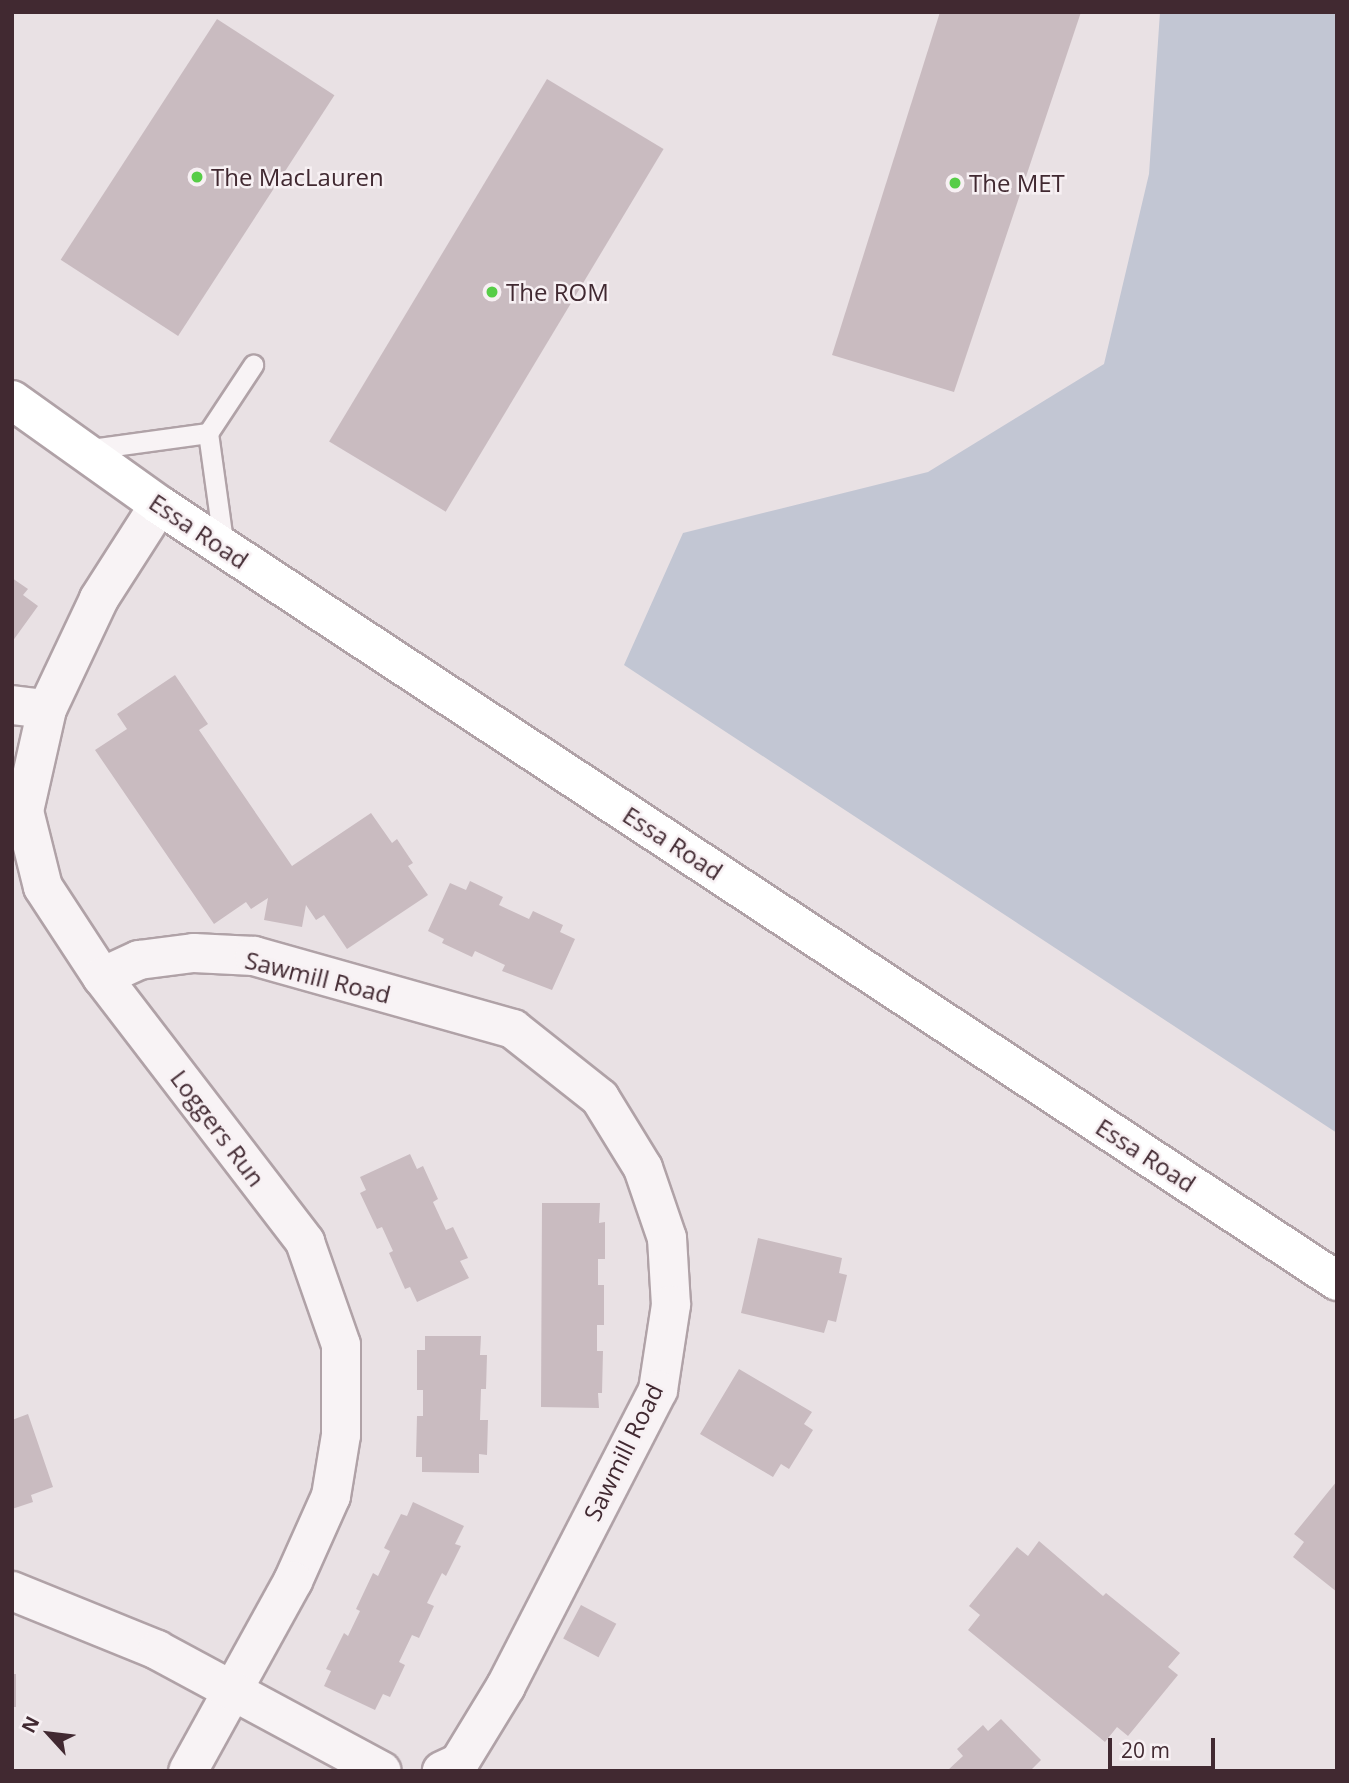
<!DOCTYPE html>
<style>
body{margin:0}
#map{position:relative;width:1349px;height:1783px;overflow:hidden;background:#e9e1e4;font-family:"Open Sans",sans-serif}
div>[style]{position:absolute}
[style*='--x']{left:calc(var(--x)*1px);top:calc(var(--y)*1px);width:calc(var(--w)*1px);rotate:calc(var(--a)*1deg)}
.green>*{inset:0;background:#c2c6d3}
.building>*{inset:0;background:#c9bbc0;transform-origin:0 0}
.roads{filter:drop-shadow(2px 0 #b0a2a7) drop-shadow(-2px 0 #b0a2a7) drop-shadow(0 2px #b0a2a7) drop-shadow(0 -2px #b0a2a7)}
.lane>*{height:19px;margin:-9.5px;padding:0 9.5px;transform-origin:9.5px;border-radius:9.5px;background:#f8f3f5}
.street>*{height:38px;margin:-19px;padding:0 19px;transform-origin:19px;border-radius:19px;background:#f8f3f5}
.primary>*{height:38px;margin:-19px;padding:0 19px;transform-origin:19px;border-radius:19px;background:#fff}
.dots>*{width:19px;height:19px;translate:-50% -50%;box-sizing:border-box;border:4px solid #f7f0f3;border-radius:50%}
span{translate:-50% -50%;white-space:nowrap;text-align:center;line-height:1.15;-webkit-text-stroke:5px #f7f0f3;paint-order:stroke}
.poi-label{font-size:24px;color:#412931}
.left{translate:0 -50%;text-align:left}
.street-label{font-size:24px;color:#412931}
.frame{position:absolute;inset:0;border:14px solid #412931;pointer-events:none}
.north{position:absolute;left:14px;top:1699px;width:70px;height:70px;-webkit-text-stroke:5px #f7f0f3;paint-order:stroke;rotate:297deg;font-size:19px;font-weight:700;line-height:28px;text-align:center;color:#412931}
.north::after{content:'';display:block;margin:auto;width:24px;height:32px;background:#412931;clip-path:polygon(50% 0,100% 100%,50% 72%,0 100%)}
.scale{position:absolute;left:1108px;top:1738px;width:107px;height:32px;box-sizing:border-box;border:4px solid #412931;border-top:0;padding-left:9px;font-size:21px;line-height:24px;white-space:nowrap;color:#412931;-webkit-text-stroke:5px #f7f0f3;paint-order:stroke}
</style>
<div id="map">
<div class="green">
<div style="clip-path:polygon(1160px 12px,1337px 12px,1337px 1133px,624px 665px,683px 533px,928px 472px,1104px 364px,1149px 174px)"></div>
</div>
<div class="building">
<div style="clip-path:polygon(940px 12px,1081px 12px,954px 392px,832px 355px)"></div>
<div style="left:217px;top:19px;width:140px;height:287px;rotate:33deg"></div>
<div style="left:547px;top:79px;width:136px;height:423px;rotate:31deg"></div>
<div style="clip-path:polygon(12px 578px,28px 589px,23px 595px,38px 606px,12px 642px)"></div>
<div style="clip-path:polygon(175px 675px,208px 724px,199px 730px,292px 866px,371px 813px,392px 843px,397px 839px,413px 863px,408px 866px,428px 895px,347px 949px,324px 915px,316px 920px,306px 905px,302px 927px,264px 920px,268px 898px,251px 909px,246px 902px,214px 924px,95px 750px,127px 729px,117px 714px)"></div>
<div style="clip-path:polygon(470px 881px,503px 897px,499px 905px,529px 919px,533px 911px,563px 925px,560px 932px,575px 939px,552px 990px,502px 971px,505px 965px,475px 951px,472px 957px,442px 943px,444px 939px,428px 931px,450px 883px,466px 890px)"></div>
<div style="clip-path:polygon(410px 1154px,417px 1169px,423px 1166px,438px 1199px,433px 1202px,446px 1230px,453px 1227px,468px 1258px,460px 1261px,469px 1278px,417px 1302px,410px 1287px,405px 1289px,389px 1253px,393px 1251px,382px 1227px,377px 1229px,360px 1193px,366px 1190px,360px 1177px)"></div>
<div style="clip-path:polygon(542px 1203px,600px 1203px,599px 1223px,605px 1222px,605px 1259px,598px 1259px,598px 1285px,604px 1285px,604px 1325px,597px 1325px,597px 1351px,603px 1351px,602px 1393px,598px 1393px,599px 1408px,541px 1407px)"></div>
<div style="clip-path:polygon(758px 1238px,842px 1258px,839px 1273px,847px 1275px,836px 1322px,828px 1320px,824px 1333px,741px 1313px)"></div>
<div style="clip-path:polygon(425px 1336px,481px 1336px,480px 1355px,487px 1355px,486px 1389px,481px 1389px,480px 1420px,488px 1420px,487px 1455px,479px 1454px,479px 1473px,422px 1472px,422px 1457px,416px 1457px,417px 1416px,423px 1416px,423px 1390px,417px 1390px,417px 1350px,425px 1350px)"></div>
<div style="clip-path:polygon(739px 1369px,812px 1412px,804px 1424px,813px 1430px,789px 1469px,781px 1464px,773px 1477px,700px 1434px)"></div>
<div style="clip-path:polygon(28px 1414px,53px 1487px,31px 1495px,33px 1502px,12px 1509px,12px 1420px)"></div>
<div style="clip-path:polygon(1337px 1481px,1337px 1592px,1293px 1557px,1304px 1542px,1294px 1534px)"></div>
<div style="clip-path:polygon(413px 1502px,464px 1526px,455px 1544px,461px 1546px,446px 1576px,442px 1573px,427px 1603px,434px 1606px,419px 1638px,412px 1635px,399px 1662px,405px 1665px,390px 1697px,383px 1694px,375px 1710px,324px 1686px,331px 1671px,326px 1669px,344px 1633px,348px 1636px,360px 1611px,356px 1609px,373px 1573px,378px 1576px,390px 1551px,384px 1548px,401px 1514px,407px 1516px)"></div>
<div style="clip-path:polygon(1039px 1541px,1103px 1596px,1106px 1593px,1180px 1653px,1168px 1667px,1178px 1675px,1128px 1736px,1117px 1727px,1105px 1742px,968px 1630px,980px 1615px,969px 1606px,1017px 1547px,1028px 1556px)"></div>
<div style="left:581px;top:1605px;width:40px;height:38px;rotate:28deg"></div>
<div style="left:12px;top:1674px;width:4px;height:33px"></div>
<div style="clip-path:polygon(1001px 1719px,1041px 1760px,1030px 1771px,947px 1771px,963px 1756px,957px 1749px,983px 1725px,988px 1731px)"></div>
</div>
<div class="roads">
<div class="lane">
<div style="--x:84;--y:450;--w:125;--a:-7.8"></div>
<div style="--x:224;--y:548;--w:116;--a:-97.9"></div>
<div style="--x:208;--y:433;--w:82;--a:-56.5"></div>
</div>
<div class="street">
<div style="--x:159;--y:505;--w:112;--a:122.6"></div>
<div style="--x:99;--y:599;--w:122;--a:115.3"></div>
<div style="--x:47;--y:709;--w:105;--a:102.7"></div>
<div style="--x:24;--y:811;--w:78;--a:76"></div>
<div style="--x:43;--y:887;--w:108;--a:56.8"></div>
<div style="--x:102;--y:977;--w:334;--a:52.5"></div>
<div style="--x:305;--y:1242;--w:109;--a:70.7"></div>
<div style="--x:341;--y:1345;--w:90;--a:90"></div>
<div style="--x:341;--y:1435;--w:62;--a:99.3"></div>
<div style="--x:331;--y:1496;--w:93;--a:114.1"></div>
<div style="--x:293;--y:1581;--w:217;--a:118.9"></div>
<div style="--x:12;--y:705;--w:35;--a:7"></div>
<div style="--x:102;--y:977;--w:41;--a:-24.7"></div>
<div style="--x:139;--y:960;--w:55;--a:-7.3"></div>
<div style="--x:194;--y:953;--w:60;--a:2.9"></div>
<div style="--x:254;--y:956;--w:269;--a:15.7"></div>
<div style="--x:513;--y:1029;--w:111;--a:38.4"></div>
<div style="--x:600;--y:1098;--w:82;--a:58.4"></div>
<div style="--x:643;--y:1168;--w:74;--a:71.1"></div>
<div style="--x:667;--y:1238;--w:67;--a:86.6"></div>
<div style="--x:671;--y:1305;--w:86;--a:98.7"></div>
<div style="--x:658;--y:1390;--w:333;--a:117.2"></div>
<div style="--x:506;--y:1686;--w:90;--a:121.4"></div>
<div style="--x:459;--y:1763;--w:19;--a:155"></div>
<div style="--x:12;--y:1591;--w:157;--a:22.1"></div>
<div style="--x:157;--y:1650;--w:255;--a:28.3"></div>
</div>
<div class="primary">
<div style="--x:12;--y:400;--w:181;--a:35.5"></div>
<div style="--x:159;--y:505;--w:1411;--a:33.37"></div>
</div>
</div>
<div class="dots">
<div style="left:197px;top:177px;background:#57cd47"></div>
<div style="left:955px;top:183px;background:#57cd47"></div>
<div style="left:492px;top:292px;background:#57cd47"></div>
</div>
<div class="poi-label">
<span class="left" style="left:211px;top:177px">The MacLauren</span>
<span class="left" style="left:969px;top:183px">The MET</span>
<span class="left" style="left:506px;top:292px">The ROM</span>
</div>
<div class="street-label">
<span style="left:199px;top:531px;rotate:34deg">Essa Road</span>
<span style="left:673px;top:843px;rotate:33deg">Essa Road</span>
<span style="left:318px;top:977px;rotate:14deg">Sawmill Road</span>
<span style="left:218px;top:1128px;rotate:53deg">Loggers Run</span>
<span style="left:1146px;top:1155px;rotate:33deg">Essa Road</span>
<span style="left:623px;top:1452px;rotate:-64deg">Sawmill Road</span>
</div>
<div class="frame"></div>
<div class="north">N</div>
<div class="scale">20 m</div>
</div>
